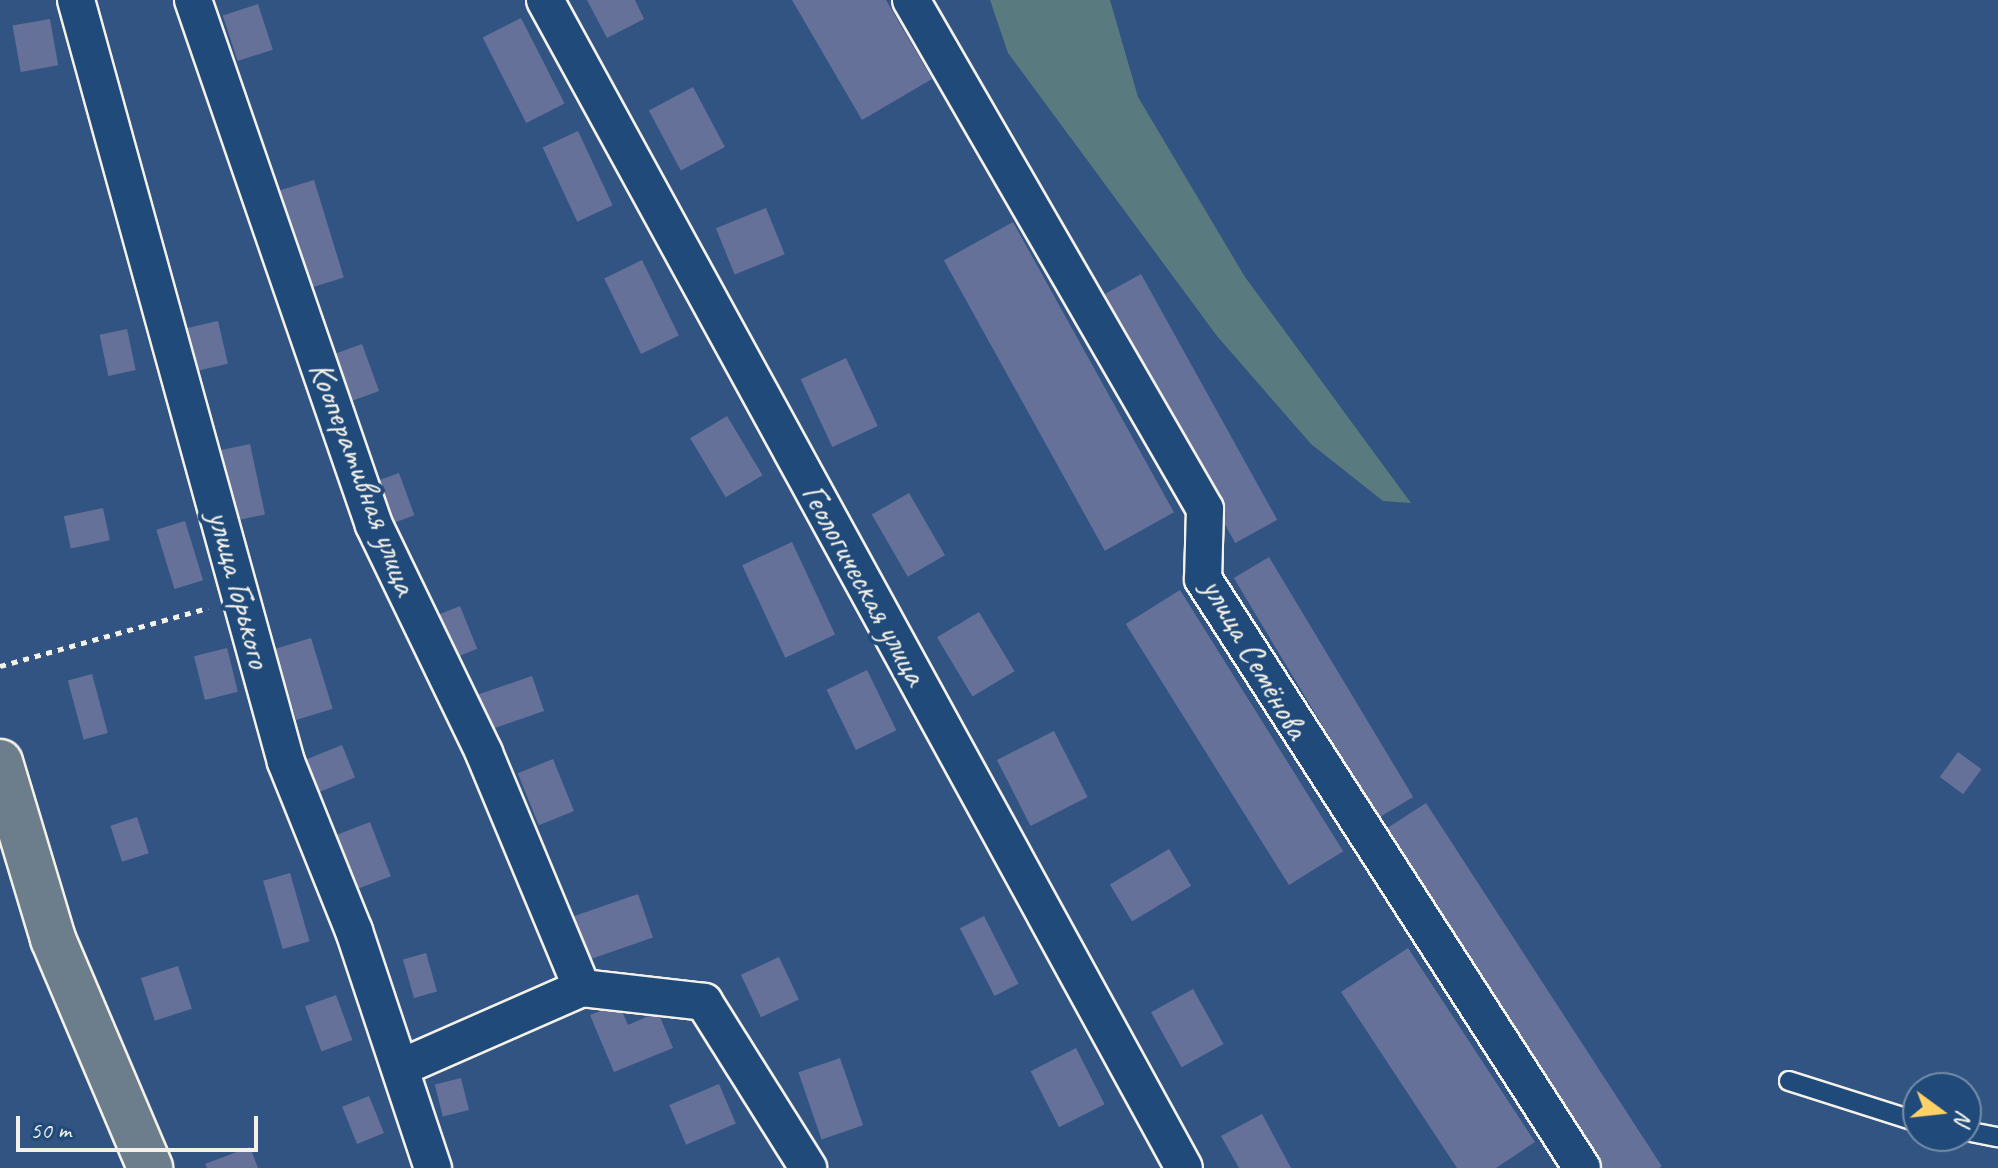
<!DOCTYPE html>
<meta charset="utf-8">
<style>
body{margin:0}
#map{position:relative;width:1998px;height:1168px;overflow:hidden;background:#325482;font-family:Caveat,sans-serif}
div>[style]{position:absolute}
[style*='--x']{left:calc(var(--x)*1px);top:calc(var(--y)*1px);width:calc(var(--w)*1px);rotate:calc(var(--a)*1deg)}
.green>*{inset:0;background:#597a7e}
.building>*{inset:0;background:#667199;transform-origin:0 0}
.path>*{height:5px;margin-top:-2.5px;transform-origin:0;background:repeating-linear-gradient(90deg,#f4f1e8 0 6px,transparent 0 12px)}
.roads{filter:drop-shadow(2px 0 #f4f1e8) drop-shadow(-2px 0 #f4f1e8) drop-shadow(0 2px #f4f1e8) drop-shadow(0 -2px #f4f1e8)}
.service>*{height:18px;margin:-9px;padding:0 9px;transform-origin:9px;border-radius:9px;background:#1f4a7a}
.minor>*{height:36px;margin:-18px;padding:0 18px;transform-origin:18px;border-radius:18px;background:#1f4a7a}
.primary>*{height:44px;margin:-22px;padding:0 22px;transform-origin:22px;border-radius:22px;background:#6c7d8b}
span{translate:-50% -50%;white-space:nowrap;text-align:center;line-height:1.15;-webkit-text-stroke:8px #1f4a7a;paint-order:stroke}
.street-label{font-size:34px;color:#f4f1e8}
.north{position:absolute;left:1902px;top:1072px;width:80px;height:80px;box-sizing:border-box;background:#1f4a7a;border:2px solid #748da6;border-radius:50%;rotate:105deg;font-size:22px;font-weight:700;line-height:32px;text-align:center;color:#f4f1e8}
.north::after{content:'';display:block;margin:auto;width:28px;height:36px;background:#ffd166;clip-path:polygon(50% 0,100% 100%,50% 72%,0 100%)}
.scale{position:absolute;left:16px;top:1116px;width:242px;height:36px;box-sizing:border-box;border:4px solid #f4f1e8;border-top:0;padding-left:10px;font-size:24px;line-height:28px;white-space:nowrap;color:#f4f1e8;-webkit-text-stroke:6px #1f4a7a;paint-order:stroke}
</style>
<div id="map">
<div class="green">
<div style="clip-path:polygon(990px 0,1110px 0,1138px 97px,1245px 277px,1411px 503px,1383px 501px,1311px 444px,1217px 336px,1008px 53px)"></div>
</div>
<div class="building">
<div style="clip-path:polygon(587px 0,635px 0,644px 19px,607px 38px)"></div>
<div style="clip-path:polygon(792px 0,886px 0,932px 79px,862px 120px)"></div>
<div style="left:258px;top:4px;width:48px;height:37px;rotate:72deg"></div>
<div style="left:521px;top:18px;width:96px;height:43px;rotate:63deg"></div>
<div style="left:50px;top:19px;width:47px;height:38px;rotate:80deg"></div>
<div style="left:693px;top:87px;width:68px;height:50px;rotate:62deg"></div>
<div style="left:578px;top:131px;width:82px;height:39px;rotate:65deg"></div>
<div style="left:314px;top:180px;width:102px;height:38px;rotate:73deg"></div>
<div style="left:766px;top:208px;width:50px;height:54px;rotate:68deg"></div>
<div style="left:1013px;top:222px;width:332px;height:79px;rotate:61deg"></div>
<div style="left:642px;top:260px;width:84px;height:42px;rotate:64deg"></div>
<div style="left:1141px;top:274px;width:281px;height:48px;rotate:61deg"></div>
<div style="left:218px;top:321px;width:44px;height:36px;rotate:77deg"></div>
<div style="left:127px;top:329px;width:42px;height:28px;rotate:78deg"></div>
<div style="left:362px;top:344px;width:50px;height:32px;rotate:70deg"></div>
<div style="left:846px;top:358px;width:75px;height:50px;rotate:65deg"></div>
<div style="left:727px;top:416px;width:69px;height:43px;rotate:59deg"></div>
<div style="left:250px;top:444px;width:72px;height:33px;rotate:78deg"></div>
<div style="left:399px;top:473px;width:45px;height:23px;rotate:70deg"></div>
<div style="left:909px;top:493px;width:72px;height:43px;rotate:60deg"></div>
<div style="left:103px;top:508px;width:33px;height:40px;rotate:78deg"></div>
<div style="left:185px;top:521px;width:62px;height:30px;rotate:73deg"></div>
<div style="left:792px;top:542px;width:102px;height:55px;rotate:65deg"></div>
<div style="left:1269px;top:557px;width:280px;height:41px;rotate:59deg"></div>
<div style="left:1180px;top:590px;width:308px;height:64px;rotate:58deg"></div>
<div style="left:460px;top:606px;width:46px;height:24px;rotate:68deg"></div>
<div style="left:979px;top:612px;width:69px;height:49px;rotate:59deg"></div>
<div style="left:311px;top:638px;width:74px;height:38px;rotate:73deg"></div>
<div style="left:227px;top:648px;width:45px;height:34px;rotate:76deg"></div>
<div style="left:867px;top:670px;width:67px;height:45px;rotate:64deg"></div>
<div style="left:92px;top:674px;width:61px;height:25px;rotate:75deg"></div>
<div style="left:532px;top:676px;width:37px;height:57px;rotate:71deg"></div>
<div style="left:1054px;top:731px;width:74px;height:64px;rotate:63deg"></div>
<div style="left:342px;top:745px;width:35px;height:42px;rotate:68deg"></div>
<div style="left:1958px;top:752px;width:29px;height:31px;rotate:36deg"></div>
<div style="left:553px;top:759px;width:56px;height:38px;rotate:68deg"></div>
<div style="left:1426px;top:803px;width:433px;height:52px;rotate:57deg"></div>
<div style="left:137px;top:817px;width:38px;height:28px;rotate:72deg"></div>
<div style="left:370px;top:822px;width:58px;height:36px;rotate:69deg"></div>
<div style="left:1169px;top:849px;width:43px;height:69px;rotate:59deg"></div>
<div style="left:290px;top:873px;width:71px;height:28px;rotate:74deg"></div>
<div style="left:638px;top:894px;width:46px;height:68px;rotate:71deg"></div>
<div style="left:984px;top:916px;width:76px;height:27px;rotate:63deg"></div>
<div style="clip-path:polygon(1408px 948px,1535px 1142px,1496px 1168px,1457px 1168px,1341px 992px)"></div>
<div style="left:426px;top:953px;width:40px;height:24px;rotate:74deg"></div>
<div style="left:779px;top:957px;width:47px;height:42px;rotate:65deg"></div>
<div style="left:178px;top:966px;width:45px;height:39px;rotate:72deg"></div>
<div style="left:1193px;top:989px;width:63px;height:48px;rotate:61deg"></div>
<div style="left:336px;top:995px;width:48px;height:33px;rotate:70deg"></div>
<div style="clip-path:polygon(619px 1004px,628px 1025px,658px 1012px,673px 1048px,614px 1072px,590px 1015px)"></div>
<div style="left:1076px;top:1048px;width:63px;height:51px;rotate:63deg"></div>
<div style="left:840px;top:1058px;width:71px;height:44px;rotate:71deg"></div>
<div style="left:461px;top:1078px;width:33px;height:27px;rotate:76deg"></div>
<div style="left:719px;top:1084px;width:43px;height:54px;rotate:67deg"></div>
<div style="left:369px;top:1096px;width:40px;height:29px;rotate:68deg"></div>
<div style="clip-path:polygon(1262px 1114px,1291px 1168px,1239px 1168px,1221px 1136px)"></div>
<div style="clip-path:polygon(250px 1147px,258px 1168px,207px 1168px,205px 1164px)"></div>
</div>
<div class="path">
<div style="--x:0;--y:666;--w:216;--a:-15.6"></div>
</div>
<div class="roads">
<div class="service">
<div style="--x:1789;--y:1081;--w:135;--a:17.6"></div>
<div style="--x:1966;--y:1131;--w:33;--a:11"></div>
</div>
<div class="minor">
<div style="--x:76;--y:0;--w:790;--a:74.59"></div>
<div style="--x:286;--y:762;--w:182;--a:68.1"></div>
<div style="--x:354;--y:931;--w:250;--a:71.6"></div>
<div style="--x:193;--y:0;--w:555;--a:70.98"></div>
<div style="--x:374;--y:525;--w:253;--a:64.2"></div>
<div style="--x:484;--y:753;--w:255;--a:67.4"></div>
<div style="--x:545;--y:0;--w:1331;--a:61.32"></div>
<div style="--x:911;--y:0;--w:588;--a:59.99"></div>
<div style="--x:1205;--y:509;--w:70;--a:91.6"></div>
<div style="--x:1203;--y:579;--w:700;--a:57.24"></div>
<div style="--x:402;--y:1067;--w:197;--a:-23.7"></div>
<div style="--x:582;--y:988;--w:123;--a:6.5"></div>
<div style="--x:704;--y:1002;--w:196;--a:57.9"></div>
</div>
<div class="primary">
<div style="--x:0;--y:762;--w:185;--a:73.3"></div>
<div style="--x:53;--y:939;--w:249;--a:67"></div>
</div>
</div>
<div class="street-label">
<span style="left:364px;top:478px;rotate:69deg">Кооперативная улица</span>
<span style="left:865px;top:584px;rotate:61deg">Геологическая улица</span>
<span style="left:240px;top:589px;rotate:75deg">улица Горького</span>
<span style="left:1256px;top:658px;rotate:60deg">улица Семёнова</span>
</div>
<div class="north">N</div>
<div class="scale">50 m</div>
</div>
